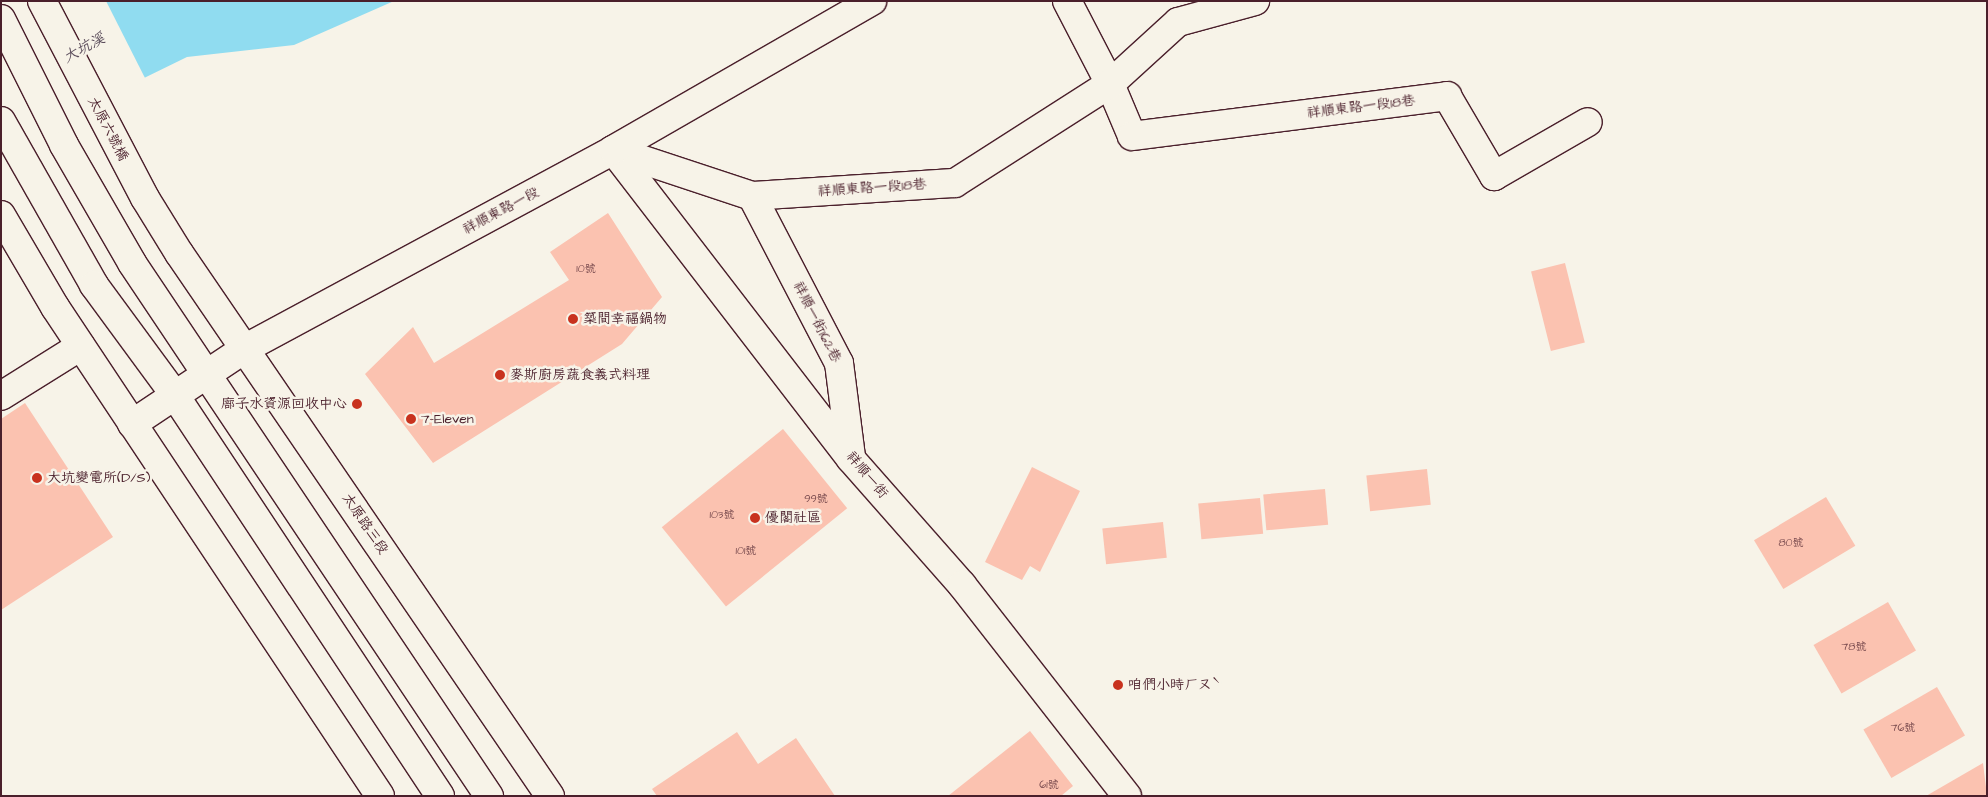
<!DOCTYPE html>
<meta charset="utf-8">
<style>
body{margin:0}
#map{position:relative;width:1988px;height:797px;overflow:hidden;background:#f7f3e8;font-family:"Architects Daughter","LXGW WenKai TC",sans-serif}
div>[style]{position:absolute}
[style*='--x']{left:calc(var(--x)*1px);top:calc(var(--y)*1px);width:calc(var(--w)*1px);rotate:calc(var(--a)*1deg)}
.water>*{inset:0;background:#90dcf0}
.pier>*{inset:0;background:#f7f3e8}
.building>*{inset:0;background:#fbc2b0;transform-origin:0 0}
.roads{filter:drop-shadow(1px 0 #4a1f2b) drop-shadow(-1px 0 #4a1f2b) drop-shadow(0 1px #4a1f2b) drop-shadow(0 -1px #4a1f2b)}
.minor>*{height:28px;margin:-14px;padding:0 14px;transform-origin:14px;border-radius:14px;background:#f7f3e8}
.major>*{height:28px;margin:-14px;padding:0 14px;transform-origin:14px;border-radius:14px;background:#f7f3e8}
.dots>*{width:14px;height:14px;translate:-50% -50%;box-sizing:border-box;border:2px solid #f7f3e8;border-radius:50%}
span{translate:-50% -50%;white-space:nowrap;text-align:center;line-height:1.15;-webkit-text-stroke:5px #f7f3e8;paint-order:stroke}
.number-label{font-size:11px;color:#76484c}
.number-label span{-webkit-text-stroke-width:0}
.street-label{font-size:14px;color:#4a1f2b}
.poi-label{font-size:14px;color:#4a1f2b}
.left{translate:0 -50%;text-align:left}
.right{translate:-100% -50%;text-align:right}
.water-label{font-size:15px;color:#5c4e5c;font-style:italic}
.frame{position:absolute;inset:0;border:2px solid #4a1f2b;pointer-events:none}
</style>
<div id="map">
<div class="water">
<div style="clip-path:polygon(104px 1px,394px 1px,294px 45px,187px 57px,1px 148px)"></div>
</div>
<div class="pier">
<div style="clip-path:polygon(99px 1px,106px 1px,146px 80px,1px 150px,1px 55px)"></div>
</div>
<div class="building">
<div style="clip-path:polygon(608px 213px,662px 297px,622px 344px,433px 463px,365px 374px,413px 327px,434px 363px,569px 280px,550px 252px)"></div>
<div style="left:1565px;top:263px;width:82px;height:35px;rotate:76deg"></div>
<div style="clip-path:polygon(25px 403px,113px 537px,1px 610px,1px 419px)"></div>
<div style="left:783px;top:429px;width:102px;height:156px;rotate:51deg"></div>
<div style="clip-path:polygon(1032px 467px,1080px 491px,1040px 572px,1030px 566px,1022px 580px,985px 562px)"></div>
<div style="left:1427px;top:469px;width:36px;height:61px;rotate:84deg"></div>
<div style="left:1325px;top:489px;width:36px;height:62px;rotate:85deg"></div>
<div style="left:1826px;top:497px;width:57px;height:84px;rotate:59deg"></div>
<div style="left:1260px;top:498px;width:36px;height:62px;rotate:85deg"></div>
<div style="left:1163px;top:522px;width:36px;height:61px;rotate:84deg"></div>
<div style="left:1888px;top:602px;width:56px;height:86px;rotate:60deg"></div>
<div style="left:1937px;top:687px;width:56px;height:85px;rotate:60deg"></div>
<div style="clip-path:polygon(1030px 731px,1073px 786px,1061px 796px,948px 796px)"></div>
<div style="clip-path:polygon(737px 732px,758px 764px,796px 738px,835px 796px,657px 796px,652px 789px)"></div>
<div style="clip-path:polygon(1983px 763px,1987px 796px,1926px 796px)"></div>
</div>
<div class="roads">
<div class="minor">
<div style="--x:1067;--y:1;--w:93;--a:62.6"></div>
<div style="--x:1110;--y:84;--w:56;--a:67.1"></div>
<div style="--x:1132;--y:136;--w:318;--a:-7.2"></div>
<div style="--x:1447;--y:96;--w:93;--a:59.6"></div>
<div style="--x:1494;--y:176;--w:108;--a:-29.9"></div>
<div style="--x:613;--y:150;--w:390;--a:52.4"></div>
<div style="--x:851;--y:459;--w:168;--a:48.6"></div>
<div style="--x:962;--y:585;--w:268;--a:52"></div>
<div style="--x:613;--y:150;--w:146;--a:18.3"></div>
<div style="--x:752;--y:196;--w:203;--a:-3.7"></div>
<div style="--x:955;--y:183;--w:184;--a:-32.6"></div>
<div style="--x:1110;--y:84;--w:92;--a:-42.4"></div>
<div style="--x:1178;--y:22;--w:80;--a:-15.3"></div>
<div style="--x:752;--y:196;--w:188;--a:62.5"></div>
<div style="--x:839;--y:363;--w:95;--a:82.7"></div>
<div style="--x:1;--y:396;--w:94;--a:-32"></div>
<div style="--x:132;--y:424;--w:137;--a:-33.7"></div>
<div style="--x:246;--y:348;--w:417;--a:-28.3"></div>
<div style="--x:613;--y:150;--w:299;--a:-29.9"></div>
</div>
<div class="major">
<div style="--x:42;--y:1;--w:222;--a:62.4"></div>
<div style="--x:145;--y:198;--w:65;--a:58.3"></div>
<div style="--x:179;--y:253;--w:658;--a:55.66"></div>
<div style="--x:1;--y:19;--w:141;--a:63.4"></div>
<div style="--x:64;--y:145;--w:136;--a:60"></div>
<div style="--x:132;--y:263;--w:642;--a:56.19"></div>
<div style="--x:1;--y:121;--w:189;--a:60.4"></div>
<div style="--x:94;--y:285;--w:135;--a:53.7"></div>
<div style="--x:174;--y:394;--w:482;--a:56.5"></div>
<div style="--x:1;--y:215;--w:107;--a:59.6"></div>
<div style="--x:55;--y:307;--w:587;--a:56.39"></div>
</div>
</div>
<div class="dots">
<div style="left:573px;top:319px;background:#c8321e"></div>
<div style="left:500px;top:375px;background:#c8321e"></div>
<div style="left:357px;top:404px;background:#c8321e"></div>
<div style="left:411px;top:419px;background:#c8321e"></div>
<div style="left:37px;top:478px;background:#c8321e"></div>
<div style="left:755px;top:518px;background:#c8321e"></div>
<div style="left:1118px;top:685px;background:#c8321e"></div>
</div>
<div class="number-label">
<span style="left:586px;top:269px">10號</span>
<span style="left:816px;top:499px">99號</span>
<span style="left:722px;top:515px">103號</span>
<span style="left:1791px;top:543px">80號</span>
<span style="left:746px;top:551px">101號</span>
<span style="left:1854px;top:647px">78號</span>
<span style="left:1903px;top:728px">76號</span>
<span style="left:1049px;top:785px">61號</span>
</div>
<div class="street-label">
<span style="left:1361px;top:107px;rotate:-7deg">祥順東路一段18巷</span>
<span style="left:108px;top:129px;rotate:62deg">太原六號橋</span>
<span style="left:872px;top:188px;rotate:-4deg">祥順東路一段18巷</span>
<span style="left:501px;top:211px;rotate:-28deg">祥順東路一段</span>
<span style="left:817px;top:322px;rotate:63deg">祥順一街162巷</span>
<span style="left:867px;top:475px;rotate:50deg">祥順一街</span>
<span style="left:365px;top:524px;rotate:56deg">太原路三段</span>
</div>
<div class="poi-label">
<span class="left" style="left:583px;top:319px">築間幸福鍋物</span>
<span class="left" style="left:510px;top:375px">麥斯廚房蔬食義式料理</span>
<span class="right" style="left:347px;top:404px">廍子水資源回收中心</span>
<span class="left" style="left:421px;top:419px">7-Eleven</span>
<span class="left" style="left:47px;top:478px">大坑變電所(D/S)</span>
<span class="left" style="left:765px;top:518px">優閣社區</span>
<span class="left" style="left:1128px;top:685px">咱們小時ㄏㄡˋ</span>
</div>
<div class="water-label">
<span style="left:84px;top:48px;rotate:-29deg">大坑溪</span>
</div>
<div class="frame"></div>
</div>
